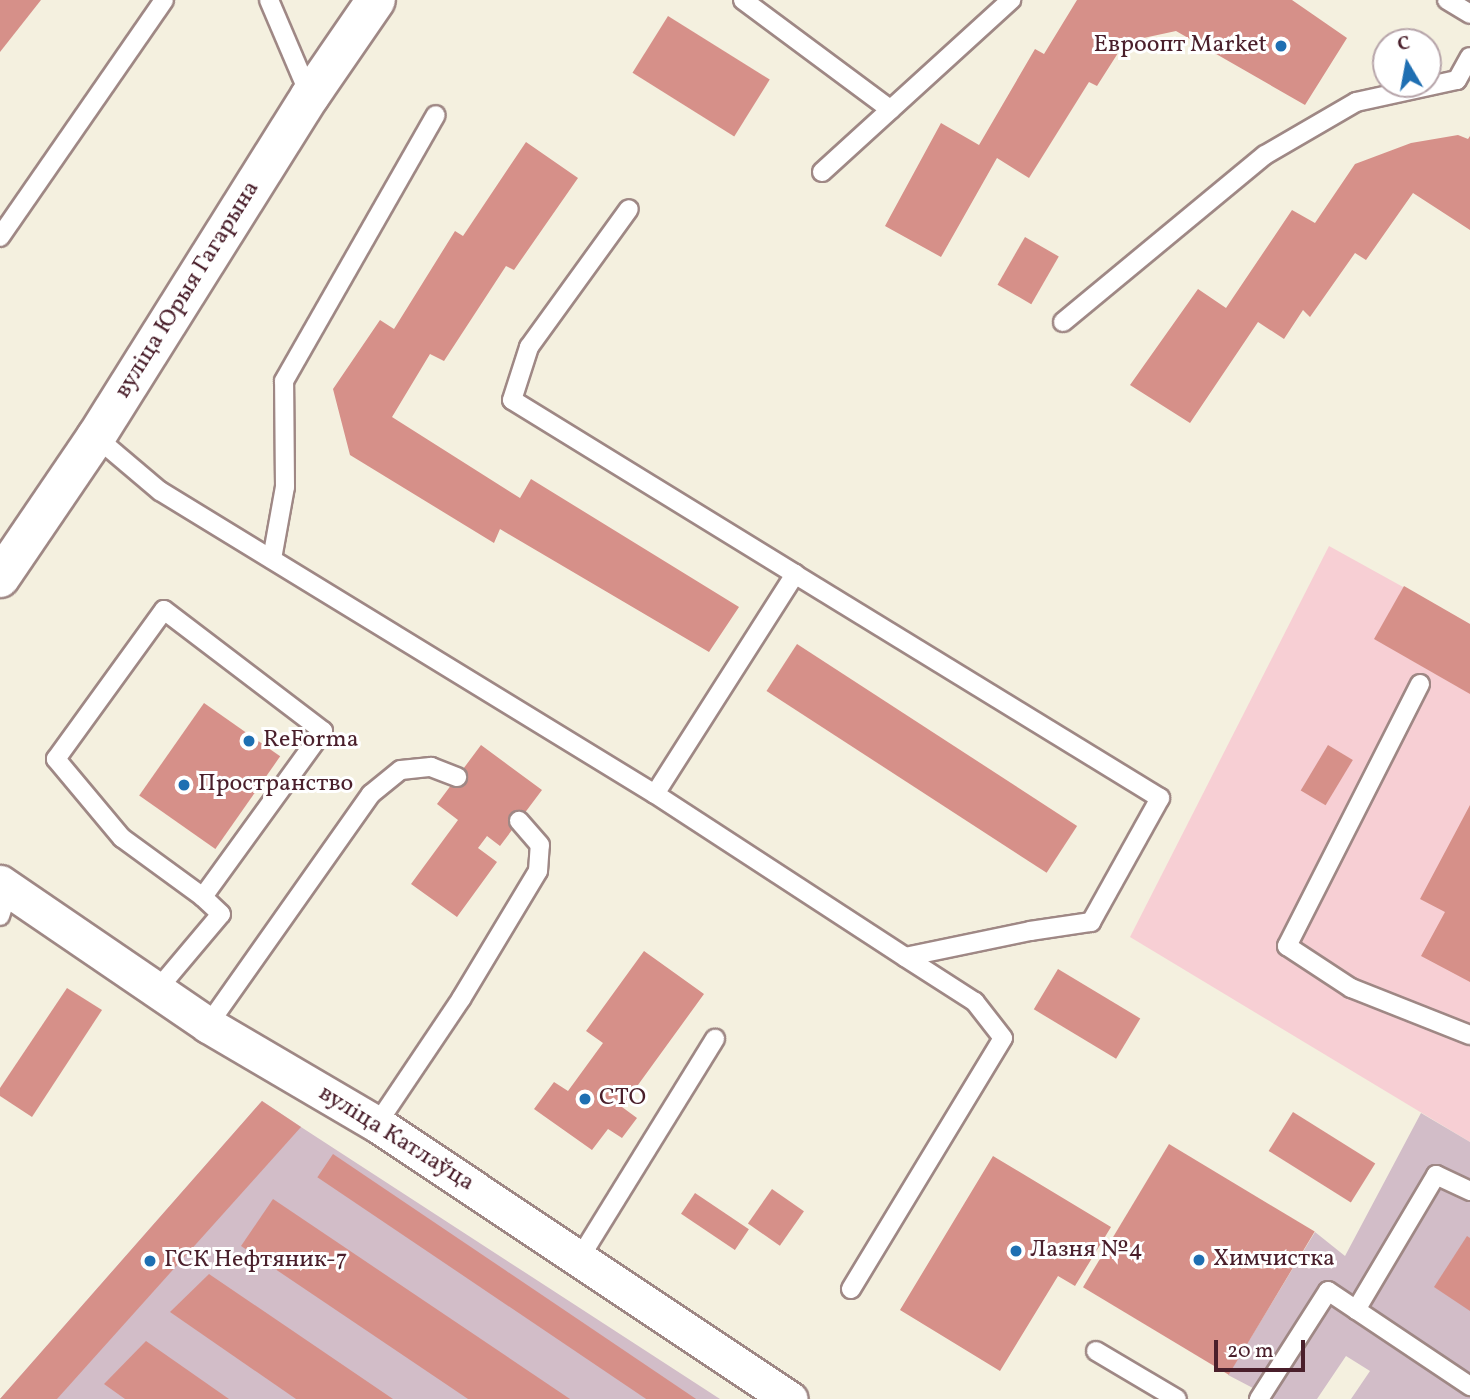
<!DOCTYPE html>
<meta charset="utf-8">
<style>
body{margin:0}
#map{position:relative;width:1470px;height:1399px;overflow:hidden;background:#f4f0df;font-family:Vollkorn,serif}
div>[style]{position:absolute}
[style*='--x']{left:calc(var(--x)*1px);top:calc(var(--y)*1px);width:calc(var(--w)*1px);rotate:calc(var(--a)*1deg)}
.built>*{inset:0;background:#f7cfd4}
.industrial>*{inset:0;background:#d2bdc8}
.building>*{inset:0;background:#d69089;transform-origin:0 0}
.roads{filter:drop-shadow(2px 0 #9f8885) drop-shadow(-2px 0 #9f8885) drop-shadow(0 2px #9f8885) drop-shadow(0 -2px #9f8885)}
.service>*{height:18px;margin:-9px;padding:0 9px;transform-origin:9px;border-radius:9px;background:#fff}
.minor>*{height:35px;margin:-17.5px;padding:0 17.5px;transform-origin:17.5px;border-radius:17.5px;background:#fff}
.secondary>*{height:38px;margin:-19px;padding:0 19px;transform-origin:19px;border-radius:19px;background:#fff}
.dots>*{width:19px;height:19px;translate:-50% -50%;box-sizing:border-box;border:4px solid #fff;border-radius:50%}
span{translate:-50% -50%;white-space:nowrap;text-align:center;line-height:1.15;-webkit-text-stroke:6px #fff;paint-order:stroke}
.poi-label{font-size:24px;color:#4a1f2b}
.right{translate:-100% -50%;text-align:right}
.left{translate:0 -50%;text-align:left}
.street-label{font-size:24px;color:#4a1f2b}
.north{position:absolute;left:1372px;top:28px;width:70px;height:70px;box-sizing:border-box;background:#fff;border:2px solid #b7a5aa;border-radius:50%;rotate:350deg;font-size:19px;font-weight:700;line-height:28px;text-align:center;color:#4a1f2b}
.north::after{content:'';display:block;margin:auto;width:24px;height:32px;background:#1f6fb2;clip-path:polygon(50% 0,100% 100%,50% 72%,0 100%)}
.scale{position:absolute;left:1214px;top:1340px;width:91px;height:32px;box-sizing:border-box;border:4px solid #4a1f2b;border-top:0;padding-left:9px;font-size:21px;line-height:24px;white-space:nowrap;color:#4a1f2b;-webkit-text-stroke:5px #fff;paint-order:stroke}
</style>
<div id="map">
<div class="built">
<div style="clip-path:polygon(1329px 546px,1470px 624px,1470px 1142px,1130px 937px)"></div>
</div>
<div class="industrial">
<div style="clip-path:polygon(262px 1101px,301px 1127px,720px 1399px,0 1399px)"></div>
<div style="clip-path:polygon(1421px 1113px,1470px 1142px,1470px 1399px,1351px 1399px,1370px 1371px,1346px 1356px,1317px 1399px,1274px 1399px,1228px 1375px,1315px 1232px,1345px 1256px)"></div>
</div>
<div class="building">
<div style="clip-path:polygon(0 0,41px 0,0 52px)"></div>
<div style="clip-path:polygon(1077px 0,1292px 0,1347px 38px,1305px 105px,1176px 31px,1125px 42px,1097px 86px,1089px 82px,1029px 178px,997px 158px,941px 257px,885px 226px,941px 123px,979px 145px,1035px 49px,1044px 54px)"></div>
<div style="left:668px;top:16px;width:120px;height:67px;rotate:32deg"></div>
<div style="clip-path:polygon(1458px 135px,1468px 139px,1470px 136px,1470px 230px,1413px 193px,1366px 260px,1355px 253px,1310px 317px,1303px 310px,1284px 339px,1258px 322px,1190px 423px,1130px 385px,1198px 289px,1226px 308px,1292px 210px,1315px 223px,1355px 164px,1411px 143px)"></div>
<div style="clip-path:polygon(526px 142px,578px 178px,514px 270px,506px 266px,444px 361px,430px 354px,392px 417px,520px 498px,531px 479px,739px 607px,709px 652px,500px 529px,494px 543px,350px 455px,333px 389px,380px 320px,394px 329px,455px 231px,463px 236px)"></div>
<div style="left:1025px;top:237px;width:39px;height:55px;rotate:30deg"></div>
<div style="clip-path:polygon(1404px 586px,1470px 624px,1470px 694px,1374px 639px)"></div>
<div style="left:797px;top:644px;width:334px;height:56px;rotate:33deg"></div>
<div style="left:204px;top:703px;width:93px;height:113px;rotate:35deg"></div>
<div style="clip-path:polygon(481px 745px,542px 790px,500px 846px,487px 836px,478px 848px,497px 862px,457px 917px,411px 884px,458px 820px,437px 804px)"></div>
<div style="left:1328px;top:745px;width:29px;height:53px;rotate:31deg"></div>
<div style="clip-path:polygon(1470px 805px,1470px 982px,1421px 956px,1445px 912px,1420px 899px)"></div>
<div style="clip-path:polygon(644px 951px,704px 994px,622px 1107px,637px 1118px,622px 1138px,608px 1129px,592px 1150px,534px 1109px,554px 1082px,568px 1091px,603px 1043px,586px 1031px)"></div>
<div style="left:1058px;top:969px;width:96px;height:47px;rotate:31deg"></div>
<div style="clip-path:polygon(67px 988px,102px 1010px,32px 1117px,0 1096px,0 1088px)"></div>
<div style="clip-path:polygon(262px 1101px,301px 1127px,57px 1399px,0 1399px)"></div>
<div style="left:1293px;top:1112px;width:97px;height:46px;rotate:32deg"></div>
<div style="left:1169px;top:1144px;width:170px;height:167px;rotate:31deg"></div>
<div style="left:333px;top:1154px;width:438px;height:28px;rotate:34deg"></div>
<div style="clip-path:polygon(993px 1156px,1111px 1227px,1075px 1286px,1058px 1276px,1000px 1371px,900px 1310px)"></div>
<div style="left:772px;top:1189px;width:39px;height:42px;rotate:35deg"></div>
<div style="left:695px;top:1193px;width:65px;height:25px;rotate:34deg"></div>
<div style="clip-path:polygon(273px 1199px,570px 1399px,468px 1399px,241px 1246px)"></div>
<div style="clip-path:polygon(1467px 1236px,1470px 1238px,1470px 1311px,1434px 1287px)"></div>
<div style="clip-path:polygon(209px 1274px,393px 1399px,296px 1399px,170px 1312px)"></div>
<div style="clip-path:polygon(146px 1341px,229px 1399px,125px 1399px,104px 1384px)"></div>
</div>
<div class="roads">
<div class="service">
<div style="--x:269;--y:0;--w:104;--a:66.9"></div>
<div style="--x:743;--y:0;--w:184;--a:36.6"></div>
<div style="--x:1447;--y:0;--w:27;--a:31"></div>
<div style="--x:822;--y:172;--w:256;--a:-42.3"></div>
<div style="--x:0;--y:237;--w:288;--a:-55.3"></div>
<div style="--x:1063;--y:322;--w:262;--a:-39.6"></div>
<div style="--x:1265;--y:155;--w:105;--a:-30.2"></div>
<div style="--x:1356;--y:102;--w:103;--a:-12.3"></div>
<div style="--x:1457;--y:80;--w:26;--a:-61"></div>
<div style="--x:96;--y:437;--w:84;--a:40.2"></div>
<div style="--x:160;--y:491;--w:580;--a:31.47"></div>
<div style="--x:655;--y:794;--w:261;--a:-57.5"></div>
<div style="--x:795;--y:574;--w:332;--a:-148.4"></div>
<div style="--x:512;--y:400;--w:56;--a:-72.2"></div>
<div style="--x:529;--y:347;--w:170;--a:-54.1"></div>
<div style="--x:272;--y:559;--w:73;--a:-79.8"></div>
<div style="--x:285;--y:487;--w:106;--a:-90.5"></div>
<div style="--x:284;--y:381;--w:306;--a:-60.3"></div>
<div style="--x:1420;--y:684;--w:294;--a:116.9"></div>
<div style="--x:1287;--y:946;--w:77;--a:33.3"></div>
<div style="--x:1351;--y:988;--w:128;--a:21.6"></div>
<div style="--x:655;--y:794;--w:298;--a:33.1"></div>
<div style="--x:905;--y:957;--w:128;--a:-11.7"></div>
<div style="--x:1030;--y:931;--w:62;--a:-8.4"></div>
<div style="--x:1091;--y:922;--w:142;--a:-60.9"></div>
<div style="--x:1160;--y:798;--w:428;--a:-148.5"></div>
<div style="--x:0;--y:916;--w:28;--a:-72"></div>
<div style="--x:157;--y:990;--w:99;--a:-49.9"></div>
<div style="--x:221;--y:914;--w:25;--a:-137"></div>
<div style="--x:203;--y:897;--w:100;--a:-143.9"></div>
<div style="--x:122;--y:838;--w:103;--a:-129.9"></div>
<div style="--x:56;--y:759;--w:184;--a:-54.1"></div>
<div style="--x:164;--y:610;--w:200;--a:37.3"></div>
<div style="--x:323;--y:731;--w:205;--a:125.9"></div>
<div style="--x:208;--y:1025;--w:283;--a:-54.8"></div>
<div style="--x:371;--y:794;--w:38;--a:-39"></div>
<div style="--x:401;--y:770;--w:30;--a:-6"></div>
<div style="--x:431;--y:767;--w:28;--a:21"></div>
<div style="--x:377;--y:1124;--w:151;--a:-56.1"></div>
<div style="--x:461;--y:999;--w:149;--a:-59"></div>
<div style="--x:538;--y:871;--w:26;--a:-86"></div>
<div style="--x:540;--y:845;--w:32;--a:-131"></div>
<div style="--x:579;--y:1259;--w:259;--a:-58.3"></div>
<div style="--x:851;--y:1289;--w:293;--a:-58.8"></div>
<div style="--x:1003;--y:1038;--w:46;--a:-127.9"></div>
<div style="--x:975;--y:1002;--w:83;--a:-147.3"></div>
<div style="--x:1356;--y:1310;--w:157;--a:-59.3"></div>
<div style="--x:1436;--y:1175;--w:38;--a:25"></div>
<div style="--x:1096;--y:1351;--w:94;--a:30.7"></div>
<div style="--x:1259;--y:1399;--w:128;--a:-57.4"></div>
<div style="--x:1328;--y:1291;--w:171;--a:33.8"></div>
</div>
<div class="minor">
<div style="--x:0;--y:883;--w:252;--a:34.3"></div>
<div style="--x:208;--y:1025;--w:196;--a:30.4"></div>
<div style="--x:377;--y:1124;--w:496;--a:33.7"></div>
</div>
<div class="secondary">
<div style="--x:0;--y:578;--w:171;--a:-55.8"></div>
<div style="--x:96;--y:437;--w:403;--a:-57.9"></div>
<div style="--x:310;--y:96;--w:116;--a:-55.5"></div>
</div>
</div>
<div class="dots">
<div style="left:1281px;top:46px;background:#1f6fb2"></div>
<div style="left:249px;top:741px;background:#1f6fb2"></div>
<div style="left:184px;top:785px;background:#1f6fb2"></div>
<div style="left:585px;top:1099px;background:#1f6fb2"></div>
<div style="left:1016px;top:1251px;background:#1f6fb2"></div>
<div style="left:1199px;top:1260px;background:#1f6fb2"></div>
<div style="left:150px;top:1261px;background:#1f6fb2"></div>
</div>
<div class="poi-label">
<span class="right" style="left:1267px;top:46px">Евроопт Market</span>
<span class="left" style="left:263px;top:741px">ReForma</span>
<span class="left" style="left:198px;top:785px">Пространство</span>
<span class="left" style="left:599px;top:1099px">СТО</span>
<span class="left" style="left:1030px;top:1251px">Лазня №4</span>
<span class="left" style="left:1213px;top:1260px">Химчистка</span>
<span class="left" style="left:164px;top:1261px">ГСК Нефтяник-7</span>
</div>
<div class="street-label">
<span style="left:188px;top:290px;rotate:-58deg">вуліца Юрыя Гагарына</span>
<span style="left:396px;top:1139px;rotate:32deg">вуліца Катлаўца</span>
</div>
<div class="north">С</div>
<div class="scale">20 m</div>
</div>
